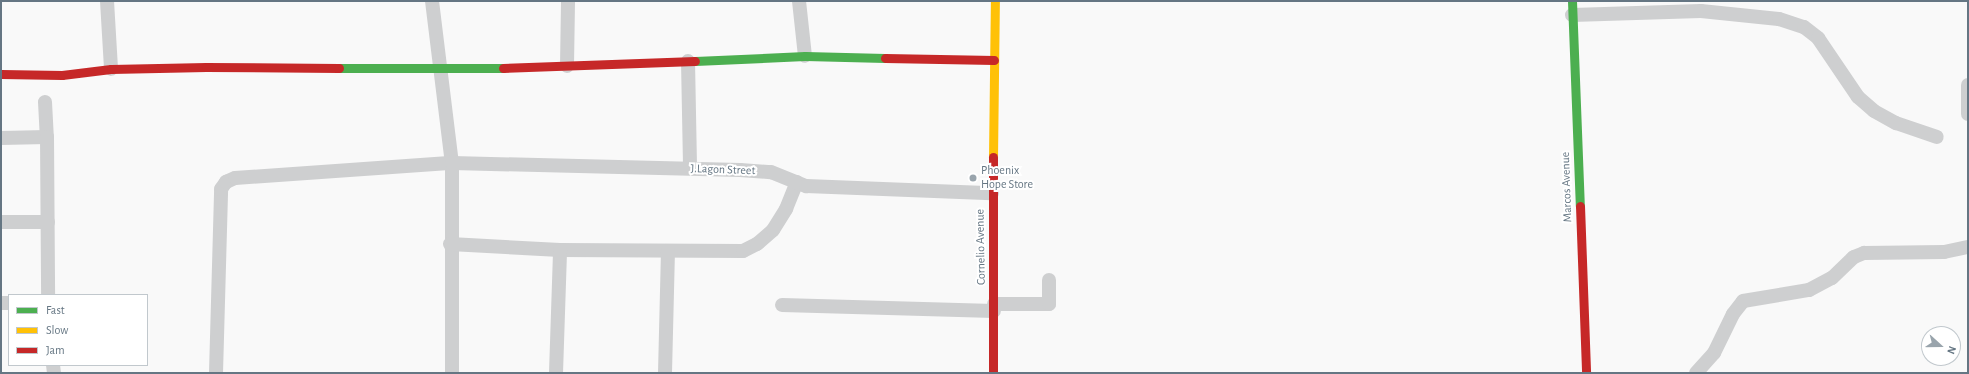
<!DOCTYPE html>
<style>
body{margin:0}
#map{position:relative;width:1969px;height:374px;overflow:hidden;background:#f9f9f9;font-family:"Alegreya Sans",sans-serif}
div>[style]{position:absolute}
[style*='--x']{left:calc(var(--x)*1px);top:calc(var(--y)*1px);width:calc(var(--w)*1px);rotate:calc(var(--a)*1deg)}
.street>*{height:14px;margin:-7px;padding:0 7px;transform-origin:7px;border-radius:7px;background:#cecfd0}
.fast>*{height:9px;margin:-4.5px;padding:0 4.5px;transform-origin:4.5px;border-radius:4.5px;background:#4caf50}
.slow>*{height:9px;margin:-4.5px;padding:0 4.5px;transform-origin:4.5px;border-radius:4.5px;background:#ffc107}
.jam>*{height:9px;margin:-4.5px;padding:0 4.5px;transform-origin:4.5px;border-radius:4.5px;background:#c62828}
.dots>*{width:11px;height:11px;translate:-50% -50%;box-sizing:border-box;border:2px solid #fff;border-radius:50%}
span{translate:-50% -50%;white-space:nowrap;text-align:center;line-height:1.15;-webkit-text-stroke:4px #fff;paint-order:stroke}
.street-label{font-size:12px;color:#657683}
.poi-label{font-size:12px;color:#657683}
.left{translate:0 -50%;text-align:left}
.frame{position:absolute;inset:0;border:2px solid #657683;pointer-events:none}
.legend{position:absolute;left:8px;top:294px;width:140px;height:72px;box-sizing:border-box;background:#fff;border:1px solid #c1c8cd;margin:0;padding:5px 7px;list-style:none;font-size:12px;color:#657683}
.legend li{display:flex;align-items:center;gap:8px;height:20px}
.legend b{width:20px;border:1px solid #c1c8cd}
.north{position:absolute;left:1921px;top:326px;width:40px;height:40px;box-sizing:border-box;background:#fff;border:1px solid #c1c8cd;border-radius:50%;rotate:111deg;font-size:11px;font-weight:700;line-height:16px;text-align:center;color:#657683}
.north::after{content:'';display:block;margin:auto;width:14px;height:18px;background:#99a4ac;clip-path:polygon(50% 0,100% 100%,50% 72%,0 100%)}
</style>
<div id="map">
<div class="street">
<div style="--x:107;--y:1;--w:68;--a:86.6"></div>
<div style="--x:432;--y:1;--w:163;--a:83"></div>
<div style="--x:452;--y:163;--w:210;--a:90"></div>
<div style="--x:799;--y:1;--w:55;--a:83.8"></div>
<div style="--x:1572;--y:15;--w:129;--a:-1.8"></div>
<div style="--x:1701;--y:11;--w:78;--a:5.9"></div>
<div style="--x:1779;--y:19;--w:26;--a:18"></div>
<div style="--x:1804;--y:27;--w:18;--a:38"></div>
<div style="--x:1818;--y:38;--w:71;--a:55.9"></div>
<div style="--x:1858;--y:97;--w:21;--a:41"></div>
<div style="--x:1874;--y:111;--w:25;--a:29"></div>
<div style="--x:1896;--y:123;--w:43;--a:18.9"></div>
<div style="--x:688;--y:61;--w:107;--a:88.9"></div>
<div style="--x:567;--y:66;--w:65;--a:-89.1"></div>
<div style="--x:1968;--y:85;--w:29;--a:90"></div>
<div style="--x:45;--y:102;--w:35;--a:87"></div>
<div style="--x:1;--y:138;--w:46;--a:-1.2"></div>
<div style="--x:47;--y:137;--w:158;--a:89.6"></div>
<div style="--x:1;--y:222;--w:47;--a:0"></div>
<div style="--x:450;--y:244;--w:110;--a:3.1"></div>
<div style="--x:560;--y:250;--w:183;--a:0.3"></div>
<div style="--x:743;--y:251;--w:16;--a:-27"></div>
<div style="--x:757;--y:244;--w:21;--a:-41"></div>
<div style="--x:773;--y:230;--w:25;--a:-58"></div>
<div style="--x:786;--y:209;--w:29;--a:-68"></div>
<div style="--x:1;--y:303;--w:8;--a:0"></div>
<div style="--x:994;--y:304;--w:55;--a:0"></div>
<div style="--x:1049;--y:304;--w:24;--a:-90"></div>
<div style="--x:782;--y:305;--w:212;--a:1.6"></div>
<div style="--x:53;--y:365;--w:8;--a:83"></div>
<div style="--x:216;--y:373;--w:184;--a:-88.4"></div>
<div style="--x:221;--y:189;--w:9;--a:-54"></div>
<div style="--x:226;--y:182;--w:10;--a:-24"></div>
<div style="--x:235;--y:178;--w:218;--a:-4"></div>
<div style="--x:452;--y:163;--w:288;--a:1.4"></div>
<div style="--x:740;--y:170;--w:31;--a:4"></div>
<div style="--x:771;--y:172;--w:38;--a:22"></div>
<div style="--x:806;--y:186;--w:186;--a:2.2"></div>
<div style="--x:556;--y:373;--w:123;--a:-88.1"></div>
<div style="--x:665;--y:373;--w:122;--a:-88.6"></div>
<div style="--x:1696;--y:373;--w:27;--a:-48"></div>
<div style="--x:1714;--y:353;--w:43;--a:-64"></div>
<div style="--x:1733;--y:314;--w:16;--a:-52"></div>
<div style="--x:1743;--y:301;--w:67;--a:-9.5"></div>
<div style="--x:1809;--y:290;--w:26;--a:-28"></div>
<div style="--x:1832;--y:278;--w:30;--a:-44"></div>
<div style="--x:1854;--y:257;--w:11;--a:-22"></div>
<div style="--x:1864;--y:253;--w:80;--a:-0.7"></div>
<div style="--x:1944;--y:252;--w:25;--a:-12"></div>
</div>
<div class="fast">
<div style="--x:1572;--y:1;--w:205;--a:87.8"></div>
<div style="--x:695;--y:61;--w:110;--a:-2.6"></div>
<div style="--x:805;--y:56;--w:80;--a:1.4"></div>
<div style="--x:339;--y:68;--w:164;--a:0"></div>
</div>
<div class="slow">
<div style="--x:993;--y:157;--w:156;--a:-89.3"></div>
</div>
<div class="jam">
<div style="--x:885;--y:58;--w:109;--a:1.1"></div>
<div style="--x:503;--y:68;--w:192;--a:-2.1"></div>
<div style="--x:1;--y:74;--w:61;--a:0.9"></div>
<div style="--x:62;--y:75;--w:49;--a:-7"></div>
<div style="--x:111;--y:69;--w:95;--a:-1.2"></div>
<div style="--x:206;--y:67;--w:133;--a:0.4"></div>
<div style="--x:993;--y:157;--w:216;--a:90"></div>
<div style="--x:1580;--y:206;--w:167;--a:87.9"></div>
</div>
<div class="dots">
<div style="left:973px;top:178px;background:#99a4ac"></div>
</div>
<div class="street-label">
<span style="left:723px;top:170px;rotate:2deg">J.Lagon Street</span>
<span style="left:1567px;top:187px;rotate:-92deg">Marcos Avenue</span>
<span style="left:981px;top:247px;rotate:-91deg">Cornelio Avenue</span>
</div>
<div class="poi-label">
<span class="left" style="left:981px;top:178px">Phoenix<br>Hope Store</span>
</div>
<div class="frame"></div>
<ul class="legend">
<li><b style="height:5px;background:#4caf50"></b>Fast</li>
<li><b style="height:5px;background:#ffc107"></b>Slow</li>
<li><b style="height:5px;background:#c62828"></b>Jam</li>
</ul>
<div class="north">N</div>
</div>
